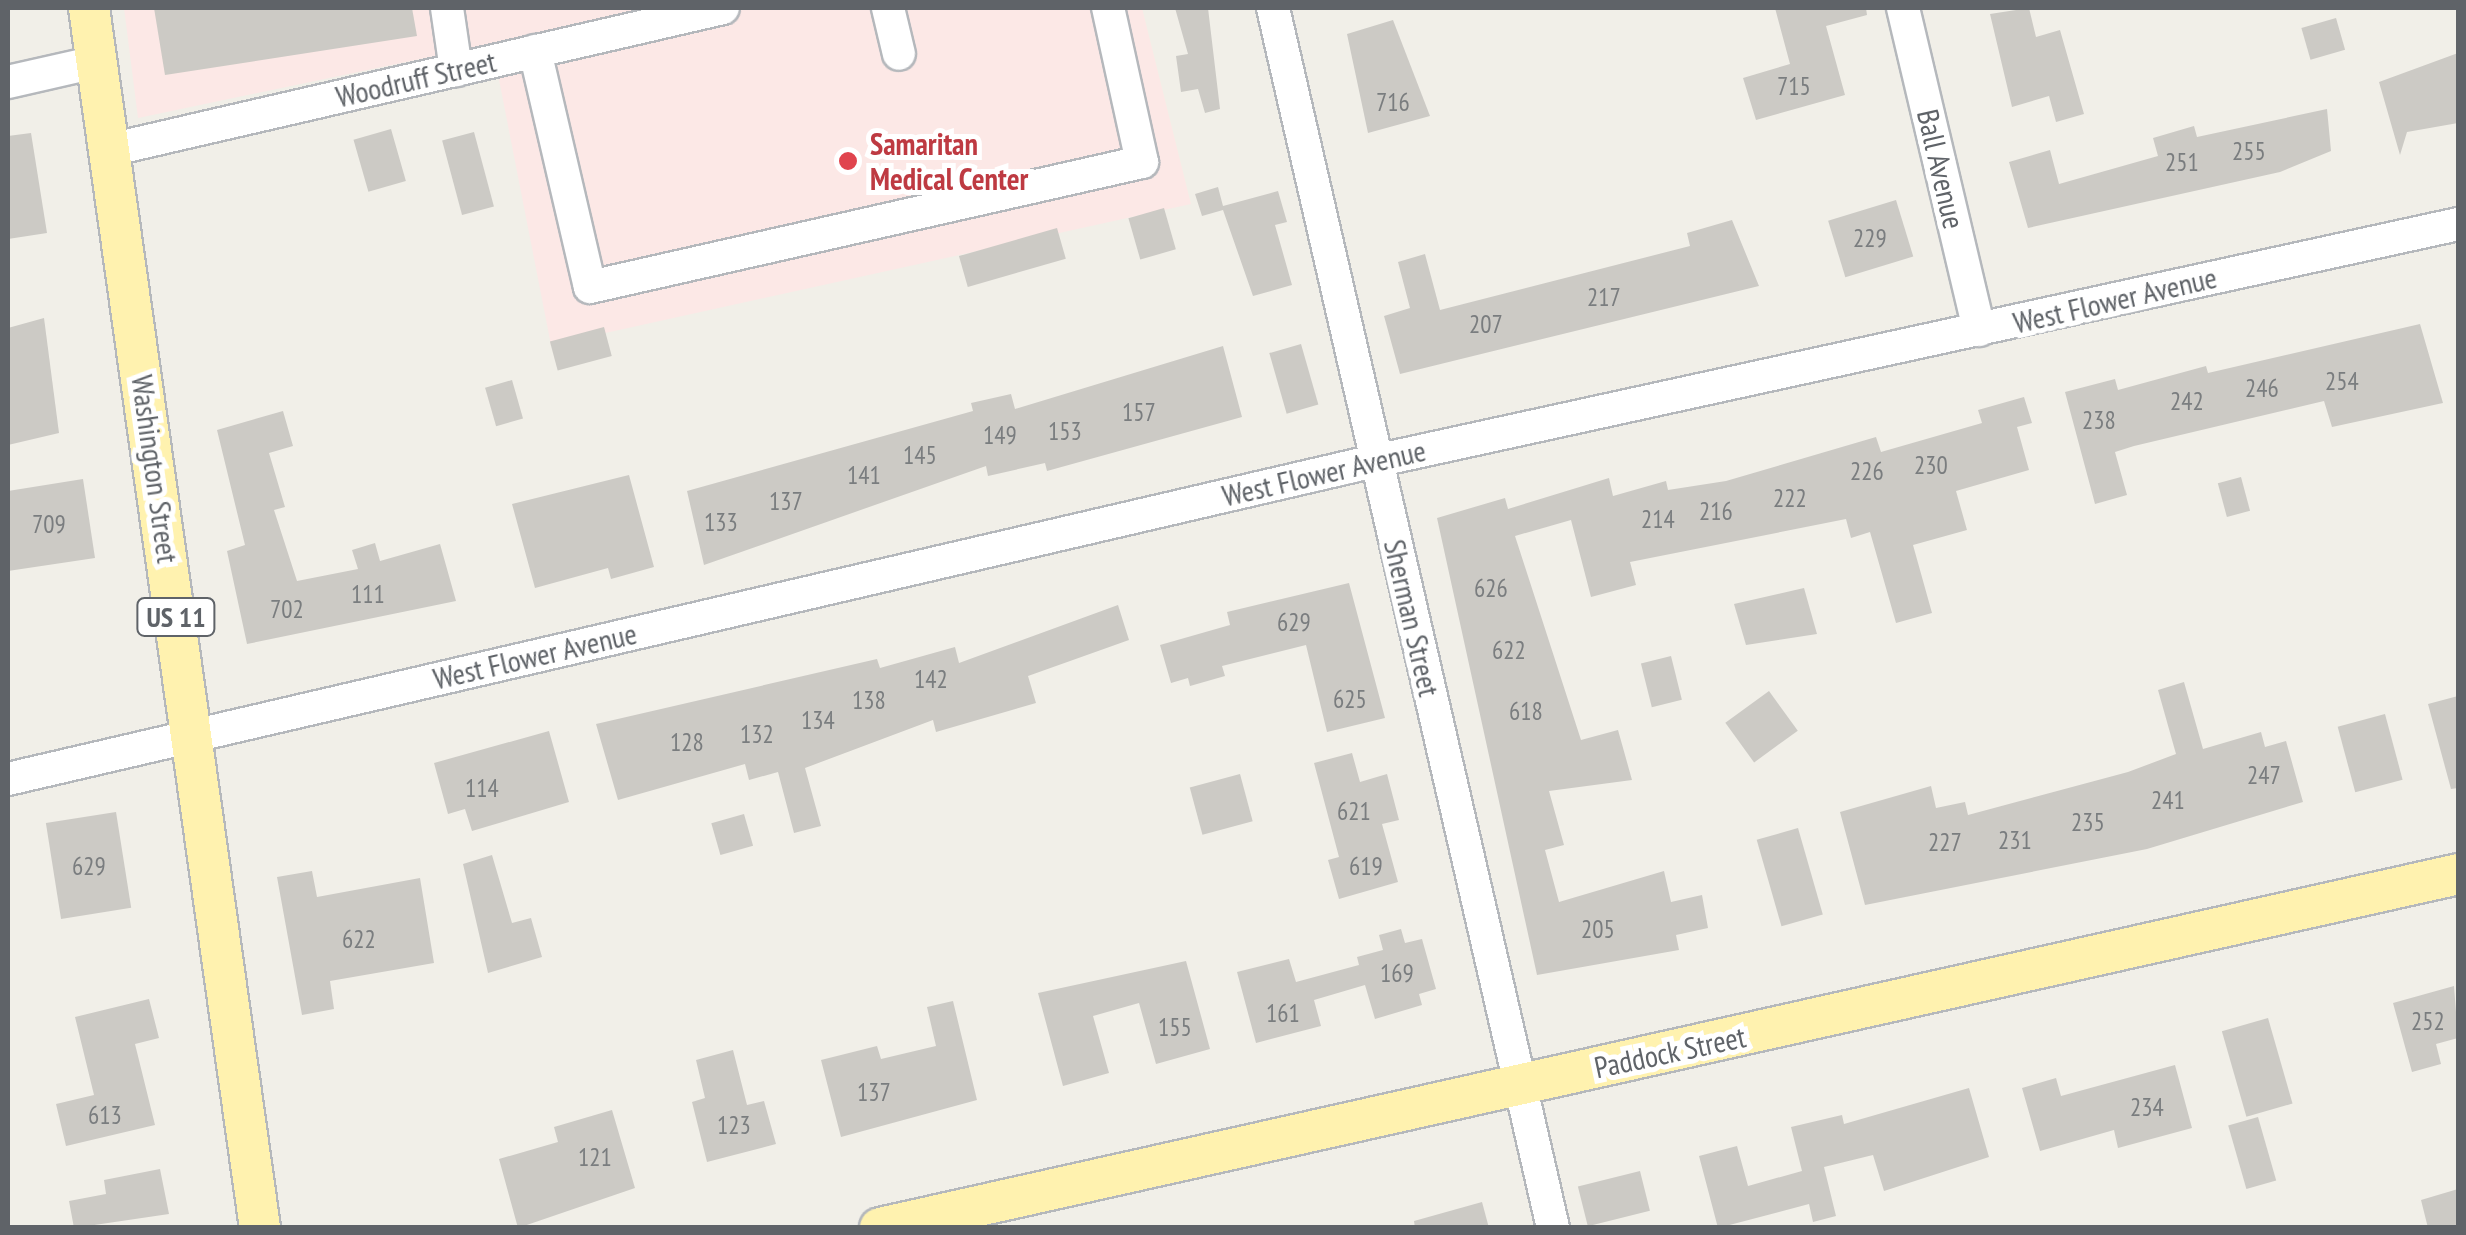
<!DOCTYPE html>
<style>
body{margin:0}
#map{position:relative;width:2466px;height:1235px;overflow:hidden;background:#f1efe8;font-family:"PT Sans Narrow",sans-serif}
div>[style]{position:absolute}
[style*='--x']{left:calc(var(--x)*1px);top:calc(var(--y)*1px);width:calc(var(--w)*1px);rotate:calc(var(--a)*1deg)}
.medical>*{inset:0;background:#fce8e6}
.building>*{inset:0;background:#cccac5;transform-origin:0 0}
.roads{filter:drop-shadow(2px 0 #b5b8bc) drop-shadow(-2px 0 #b5b8bc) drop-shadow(0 2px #b5b8bc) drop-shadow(0 -2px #b5b8bc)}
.minor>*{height:32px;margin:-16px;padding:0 16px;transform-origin:16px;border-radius:16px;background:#fff}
.major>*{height:40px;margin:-20px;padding:0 20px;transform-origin:20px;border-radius:20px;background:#fff2af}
.dots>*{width:28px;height:28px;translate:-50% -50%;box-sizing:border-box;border:5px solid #fff;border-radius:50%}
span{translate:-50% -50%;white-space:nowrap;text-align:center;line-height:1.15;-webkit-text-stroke:10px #fff;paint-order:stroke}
.number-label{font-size:25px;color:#7a7d7f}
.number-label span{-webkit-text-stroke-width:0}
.shield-label span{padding:2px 8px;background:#fff;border:2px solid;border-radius:8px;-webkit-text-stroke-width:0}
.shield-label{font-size:28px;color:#5f6368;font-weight:700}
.street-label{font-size:30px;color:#5f6368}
.health-label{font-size:30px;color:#be3a42;font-weight:700}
.left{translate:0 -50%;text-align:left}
.frame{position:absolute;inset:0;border:10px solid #5f6368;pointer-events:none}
</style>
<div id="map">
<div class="medical">
<div style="clip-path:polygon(124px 8px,1142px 8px,1191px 204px,551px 345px,492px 44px,138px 118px)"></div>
</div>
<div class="building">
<div style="clip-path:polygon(154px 8px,412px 8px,417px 36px,165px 75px)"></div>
<div style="clip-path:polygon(1175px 8px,1208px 8px,1220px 109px,1205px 113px,1198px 89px,1181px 92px,1176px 56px,1188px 54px)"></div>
<div style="clip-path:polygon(1775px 8px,1866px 8px,1867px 15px,1826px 26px,1845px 95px,1756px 120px,1743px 78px,1790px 64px)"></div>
<div style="clip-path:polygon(2029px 8px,2036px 37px,2060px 30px,2084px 114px,2056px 122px,2049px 96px,2012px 107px,1990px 14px)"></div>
<div style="left:2336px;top:18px;width:33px;height:36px;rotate:74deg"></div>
<div style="clip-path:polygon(1393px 20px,1430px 116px,1368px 133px,1347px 34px)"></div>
<div style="clip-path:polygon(2458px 53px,2458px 123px,2407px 132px,2400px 155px,2379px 82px)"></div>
<div style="clip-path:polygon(2327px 109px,2331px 151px,2280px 172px,2028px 228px,2009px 162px,2050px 150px,2059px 184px,2158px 156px,2153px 138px,2194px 126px,2197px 137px)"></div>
<div style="left:391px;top:129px;width:54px;height:39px;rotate:74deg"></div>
<div style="left:474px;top:132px;width:77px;height:33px;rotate:75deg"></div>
<div style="clip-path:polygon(31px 133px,47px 233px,8px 239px,8px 136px)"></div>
<div style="clip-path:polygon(1218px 187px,1223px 206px,1278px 191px,1287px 222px,1275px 225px,1292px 285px,1253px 296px,1223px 210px,1202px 216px,1195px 194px)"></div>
<div style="left:1896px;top:200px;width:59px;height:71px;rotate:73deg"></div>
<div style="left:1164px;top:208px;width:43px;height:37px;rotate:74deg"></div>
<div style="clip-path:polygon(1732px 220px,1759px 286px,1400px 374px,1384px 316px,1410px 308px,1398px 262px,1425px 254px,1440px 310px,1690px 246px,1687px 233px)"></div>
<div style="left:1057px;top:228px;width:32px;height:102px;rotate:74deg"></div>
<div style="clip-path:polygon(44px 318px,59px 433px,8px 445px,8px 328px)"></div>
<div style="clip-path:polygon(2420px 324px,2443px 403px,2332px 427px,2324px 401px,2134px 446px,2115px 452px,2127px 495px,2095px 504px,2065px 392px,2115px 379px,2118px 390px,2206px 366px,2208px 373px)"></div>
<div style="left:604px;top:327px;width:30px;height:56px;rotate:75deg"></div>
<div style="left:1301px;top:344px;width:63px;height:33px;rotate:74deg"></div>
<div style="clip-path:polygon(1223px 346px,1242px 417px,1047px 471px,1045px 463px,988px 476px,986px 466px,704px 565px,687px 491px,973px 411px,971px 403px,1011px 394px,1015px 409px)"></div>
<div style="left:512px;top:380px;width:40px;height:28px;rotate:74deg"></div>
<div style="clip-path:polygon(2024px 397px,2032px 423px,2017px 427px,2029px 470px,1956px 491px,1967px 530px,1913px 545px,1932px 613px,1896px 623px,1870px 532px,1851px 538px,1846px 519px,1630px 562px,1636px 585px,1591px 597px,1571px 520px,1515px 536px,1581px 740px,1618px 730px,1632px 780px,1549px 791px,1564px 845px,1545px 850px,1559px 902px,1664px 871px,1671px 902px,1702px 895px,1708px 928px,1676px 935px,1679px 950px,1537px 975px,1437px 518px,1505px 498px,1508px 509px,1609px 478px,1613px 496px,1666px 481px,1668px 490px,1726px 481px,1876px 437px,1881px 452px,1982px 423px,1978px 410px)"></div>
<div style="clip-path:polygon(283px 411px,293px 446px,269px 453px,285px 507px,274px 510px,297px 581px,358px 569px,352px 550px,375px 543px,380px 561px,440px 544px,456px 601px,247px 644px,227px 551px,245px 545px,217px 430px)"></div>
<div style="clip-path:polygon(629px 475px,654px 567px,611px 579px,608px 568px,535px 588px,512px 504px)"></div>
<div style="left:2241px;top:477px;width:35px;height:24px;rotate:75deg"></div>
<div style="clip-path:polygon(83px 479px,95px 558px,8px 571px,8px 491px)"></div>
<div style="clip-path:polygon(1349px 583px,1385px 718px,1327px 732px,1306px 645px,1222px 666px,1225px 676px,1190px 686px,1188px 678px,1171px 683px,1160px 645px,1230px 625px,1227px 612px)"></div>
<div style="clip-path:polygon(1804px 588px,1817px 634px,1746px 645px,1734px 604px)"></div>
<div style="clip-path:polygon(1118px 605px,1129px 640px,1028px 676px,1036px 703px,936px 732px,933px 720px,805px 768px,821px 826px,794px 833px,778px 772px,749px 780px,745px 764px,618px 800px,596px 724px,877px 659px,880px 668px,955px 647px,959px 663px)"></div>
<div style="left:1671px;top:656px;width:45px;height:31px;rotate:76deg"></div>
<div style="clip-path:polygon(2184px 682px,2203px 749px,2261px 732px,2265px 747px,2286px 741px,2303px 802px,2147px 849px,1865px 905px,1840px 812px,1931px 786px,1936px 808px,1965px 802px,1968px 815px,2128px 772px,2176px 754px,2158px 690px)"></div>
<div style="left:1769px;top:691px;width:49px;height:54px;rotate:54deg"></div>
<div style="clip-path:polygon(2458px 696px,2458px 788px,2451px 789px,2428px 704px)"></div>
<div style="left:2385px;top:714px;width:68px;height:49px;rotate:75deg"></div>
<div style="clip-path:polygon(549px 731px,569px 802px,472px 831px,465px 809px,448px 814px,434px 763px)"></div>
<div style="clip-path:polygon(1352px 753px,1360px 782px,1387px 774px,1399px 820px,1382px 824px,1398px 882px,1339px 899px,1328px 860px,1339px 857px,1314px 763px)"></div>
<div style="left:1240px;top:774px;width:49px;height:52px;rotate:75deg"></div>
<div style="left:116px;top:812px;width:97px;height:71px;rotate:81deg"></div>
<div style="left:744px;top:814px;width:33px;height:34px;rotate:74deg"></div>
<div style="left:1798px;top:828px;width:90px;height:43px;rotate:74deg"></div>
<div style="clip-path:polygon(492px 855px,512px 923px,531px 918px,542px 957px,488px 973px,463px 864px)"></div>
<div style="clip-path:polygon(312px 871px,317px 897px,420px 878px,434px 963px,330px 981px,334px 1009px,302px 1015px,277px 877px)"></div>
<div style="clip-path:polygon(1401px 929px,1405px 943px,1422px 939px,1436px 989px,1419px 994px,1422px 1005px,1375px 1019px,1365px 985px,1314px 1000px,1321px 1026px,1256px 1043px,1237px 972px,1289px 959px,1296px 982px,1359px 965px,1357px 957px,1383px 950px,1379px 935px)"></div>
<div style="clip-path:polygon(1186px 961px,1210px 1049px,1156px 1064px,1139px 1003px,1093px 1016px,1109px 1073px,1063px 1086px,1038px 993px)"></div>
<div style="clip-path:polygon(2454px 986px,2458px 1038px,2436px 1044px,2441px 1064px,2412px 1072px,2393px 1003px)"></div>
<div style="clip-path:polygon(149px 999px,159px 1038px,135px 1044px,155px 1125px,66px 1146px,56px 1104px,94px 1095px,75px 1017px)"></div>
<div style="clip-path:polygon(953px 1001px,977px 1100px,841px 1137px,821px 1060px,877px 1046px,881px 1059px,936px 1046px,927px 1007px)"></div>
<div style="left:2268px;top:1018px;width:89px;height:48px;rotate:74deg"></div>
<div style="clip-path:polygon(733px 1050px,747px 1105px,764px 1101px,776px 1144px,707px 1162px,692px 1102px,705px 1098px,696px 1060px)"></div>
<div style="clip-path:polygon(2175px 1065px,2192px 1128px,2118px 1148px,2114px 1130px,2040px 1151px,2022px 1088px,2056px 1078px,2061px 1096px)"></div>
<div style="clip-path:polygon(1969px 1088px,1989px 1157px,1884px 1191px,1873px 1155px,1824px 1167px,1836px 1216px,1813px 1222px,1809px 1204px,1718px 1228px,1699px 1156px,1737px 1146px,1748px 1186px,1802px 1171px,1791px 1127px,1842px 1115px,1844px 1124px)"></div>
<div style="clip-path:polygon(612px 1110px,635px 1188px,518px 1228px,499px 1159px,558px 1142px,554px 1127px)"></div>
<div style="left:2258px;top:1117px;width:66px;height:31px;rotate:74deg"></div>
<div style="clip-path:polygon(160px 1169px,169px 1214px,74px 1228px,69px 1201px,106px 1194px,104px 1180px)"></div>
<div style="left:1640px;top:1171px;width:41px;height:64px;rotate:76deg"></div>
<div style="clip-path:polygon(2458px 1189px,2458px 1228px,2428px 1228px,2421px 1200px)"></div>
<div style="clip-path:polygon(1482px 1202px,1489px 1228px,1415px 1228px,1414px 1221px)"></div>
</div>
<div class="roads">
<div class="minor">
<div style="--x:447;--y:8;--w:63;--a:81.7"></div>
<div style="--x:888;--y:8;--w:47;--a:76.6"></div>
<div style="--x:1273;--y:8;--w:1252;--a:77.07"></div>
<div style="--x:1903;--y:8;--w:331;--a:76.7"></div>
<div style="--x:535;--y:51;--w:242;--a:76.9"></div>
<div style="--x:590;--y:287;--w:566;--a:-12.76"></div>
<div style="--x:1142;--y:162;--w:158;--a:-102.4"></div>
<div style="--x:8;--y:82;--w:90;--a:-12.8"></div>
<div style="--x:109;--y:150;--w:630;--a:-13.02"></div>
<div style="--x:8;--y:779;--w:1404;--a:-13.1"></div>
<div style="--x:1375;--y:461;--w:1109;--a:-12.34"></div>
</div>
<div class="major">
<div style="--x:89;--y:8;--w:1232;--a:82.02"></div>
<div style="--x:880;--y:1228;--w:1617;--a:-12.64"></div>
</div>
</div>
<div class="dots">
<div style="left:848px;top:161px;background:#e0444e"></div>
</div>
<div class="number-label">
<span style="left:1794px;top:86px">715</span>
<span style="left:1393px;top:102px">716</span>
<span style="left:2249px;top:151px">255</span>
<span style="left:2182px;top:162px">251</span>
<span style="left:1870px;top:238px">229</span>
<span style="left:1604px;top:297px">217</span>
<span style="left:1486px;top:324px">207</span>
<span style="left:2342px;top:381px">254</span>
<span style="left:2262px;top:388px">246</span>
<span style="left:2187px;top:401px">242</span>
<span style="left:1139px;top:412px">157</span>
<span style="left:2099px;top:420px">238</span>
<span style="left:1065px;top:431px">153</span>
<span style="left:1000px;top:435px">149</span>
<span style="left:920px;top:455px">145</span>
<span style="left:1931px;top:465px">230</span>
<span style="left:1867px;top:471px">226</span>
<span style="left:864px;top:475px">141</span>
<span style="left:1790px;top:498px">222</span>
<span style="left:786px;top:501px">137</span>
<span style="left:1716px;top:511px">216</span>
<span style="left:1658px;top:519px">214</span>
<span style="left:721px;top:522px">133</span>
<span style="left:49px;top:524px">709</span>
<span style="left:1491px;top:588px">626</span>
<span style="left:368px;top:594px">111</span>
<span style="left:287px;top:609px">702</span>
<span style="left:1294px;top:622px">629</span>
<span style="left:1509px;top:650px">622</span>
<span style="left:931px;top:679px">142</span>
<span style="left:1350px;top:699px">625</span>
<span style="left:869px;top:700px">138</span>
<span style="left:1526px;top:711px">618</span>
<span style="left:818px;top:720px">134</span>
<span style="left:757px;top:734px">132</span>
<span style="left:687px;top:742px">128</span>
<span style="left:2264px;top:775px">247</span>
<span style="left:482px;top:788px">114</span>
<span style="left:2168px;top:800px">241</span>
<span style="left:1354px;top:811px">621</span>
<span style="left:2088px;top:822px">235</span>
<span style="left:2015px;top:840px">231</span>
<span style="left:1945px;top:842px">227</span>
<span style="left:89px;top:866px">629</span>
<span style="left:1366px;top:866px">619</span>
<span style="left:1598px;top:929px">205</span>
<span style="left:359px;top:939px">622</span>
<span style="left:1397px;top:973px">169</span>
<span style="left:1283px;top:1013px">161</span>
<span style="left:2428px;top:1021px">252</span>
<span style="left:1175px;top:1027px">155</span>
<span style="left:874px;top:1092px">137</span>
<span style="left:2147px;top:1107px">234</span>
<span style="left:105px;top:1115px">613</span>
<span style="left:734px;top:1125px">123</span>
<span style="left:595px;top:1157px">121</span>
</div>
<div class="shield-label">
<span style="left:176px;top:617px">US 11</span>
</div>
<div class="street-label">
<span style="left:416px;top:79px;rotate:-13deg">Woodruff Street</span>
<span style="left:1941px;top:169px;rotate:77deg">Ball Avenue</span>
<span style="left:2115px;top:300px;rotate:-13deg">West Flower Avenue</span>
<span style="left:155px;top:469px;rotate:82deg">Washington Street</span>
<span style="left:1324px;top:473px;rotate:-13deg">West Flower Avenue</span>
<span style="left:1412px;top:618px;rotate:77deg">Sherman Street</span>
<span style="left:535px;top:656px;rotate:-13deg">West Flower Avenue</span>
<span style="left:1670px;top:1052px;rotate:-12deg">Paddock Street</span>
</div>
<div class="health-label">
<span class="left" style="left:870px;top:161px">Samaritan<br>Medical Center</span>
</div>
<div class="frame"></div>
</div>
